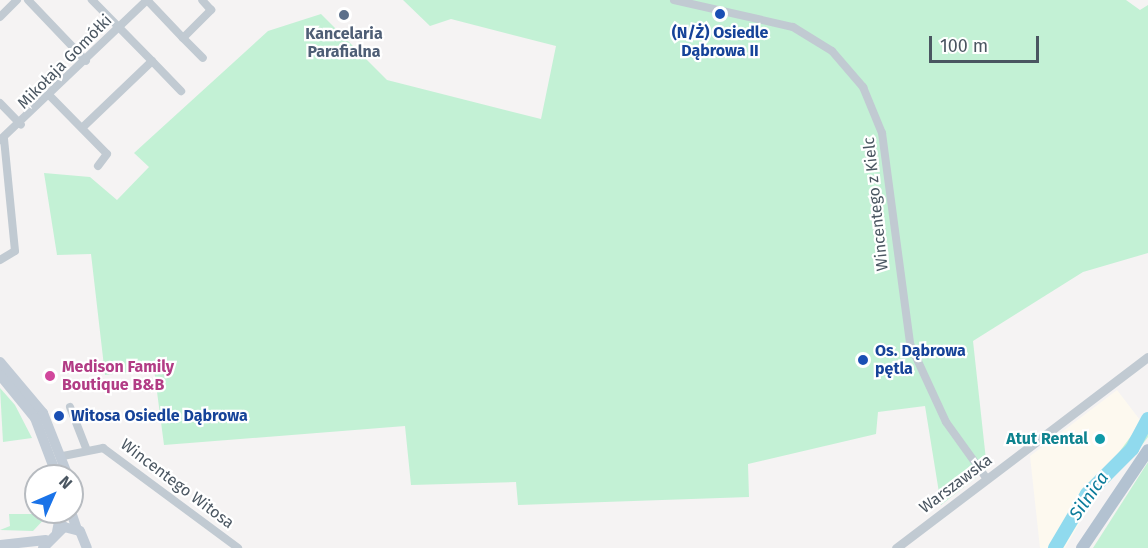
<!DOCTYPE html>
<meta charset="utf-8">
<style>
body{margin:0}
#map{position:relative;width:1148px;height:548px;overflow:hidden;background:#f5f3f3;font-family:"Fira Sans",sans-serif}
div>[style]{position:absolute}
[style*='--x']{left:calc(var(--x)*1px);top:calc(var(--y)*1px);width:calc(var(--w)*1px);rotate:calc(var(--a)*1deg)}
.commercial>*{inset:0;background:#fdf9ef}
.green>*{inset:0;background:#c3f1d5}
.river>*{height:14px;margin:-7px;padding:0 7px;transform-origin:7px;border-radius:7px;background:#90daee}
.minor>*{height:8px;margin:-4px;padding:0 4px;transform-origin:4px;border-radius:4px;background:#c1cad2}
.tertiary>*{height:9px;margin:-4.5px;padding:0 4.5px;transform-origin:4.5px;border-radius:4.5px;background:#c1cad2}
.secondary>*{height:10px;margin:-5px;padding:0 5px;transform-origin:5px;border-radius:5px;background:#c1cbd6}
.primary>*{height:12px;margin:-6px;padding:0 6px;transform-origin:6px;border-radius:6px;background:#b3c2d1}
.dots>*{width:16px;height:16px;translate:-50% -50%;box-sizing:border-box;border:3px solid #fff;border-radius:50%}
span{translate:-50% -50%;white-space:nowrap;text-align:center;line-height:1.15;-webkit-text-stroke:4.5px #fff;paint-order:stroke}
.transit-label{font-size:16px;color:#164399;font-weight:700}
.left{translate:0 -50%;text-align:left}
.service-label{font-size:16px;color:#4e5e75;font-weight:700}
.street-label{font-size:16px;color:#4a5661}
.hotel-label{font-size:16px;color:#b23c85;font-weight:700}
.culture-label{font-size:16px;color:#0d838f;font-weight:700}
.right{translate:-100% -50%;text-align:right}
.water-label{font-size:18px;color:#0c7c9b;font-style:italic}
.north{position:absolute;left:24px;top:464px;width:60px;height:60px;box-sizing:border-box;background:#fff;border:2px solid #b7bbc0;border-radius:50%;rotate:45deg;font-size:16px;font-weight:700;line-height:24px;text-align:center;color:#4a5661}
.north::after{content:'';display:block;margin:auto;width:21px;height:27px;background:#1a73e8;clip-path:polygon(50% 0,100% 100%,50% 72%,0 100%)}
.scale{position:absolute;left:929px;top:36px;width:110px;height:27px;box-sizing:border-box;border:3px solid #4a5661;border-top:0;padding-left:8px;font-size:18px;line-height:21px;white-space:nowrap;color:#4a5661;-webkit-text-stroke:4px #fff;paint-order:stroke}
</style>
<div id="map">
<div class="commercial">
<div style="clip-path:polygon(1117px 390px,1140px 420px,1065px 548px,1040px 548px,1030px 456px)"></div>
</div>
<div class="green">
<div style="clip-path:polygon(403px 0,1126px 0,1140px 10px,1148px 5px,1148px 253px,1083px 272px,973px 341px,987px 469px,941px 505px,925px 406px,878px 412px,876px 434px,748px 464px,749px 497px,518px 505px,516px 482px,411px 485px,405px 426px,164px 445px,154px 369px,105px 375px,91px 254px,57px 255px,44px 173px,90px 177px,117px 200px,149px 167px,134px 153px,268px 31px,321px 14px,387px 80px,541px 119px,556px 46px,451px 19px,430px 26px)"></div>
<div style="clip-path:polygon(0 388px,15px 405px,32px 438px,3px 442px)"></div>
<div style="clip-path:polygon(1148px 413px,1148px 437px,1135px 454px,1106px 485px,1089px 493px)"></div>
<div style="clip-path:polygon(1148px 462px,1148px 548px,1093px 548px)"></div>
<div style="clip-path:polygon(9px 514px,49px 514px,33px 531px,0 530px,10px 526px)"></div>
</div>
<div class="river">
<div style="--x:1055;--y:548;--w:63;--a:-59.3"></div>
<div style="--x:1087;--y:494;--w:64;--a:-45"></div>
<div style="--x:1132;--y:449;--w:34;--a:-62"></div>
</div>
<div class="minor">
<div style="--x:28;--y:0;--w:84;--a:46.4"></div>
<div style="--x:147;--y:0;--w:52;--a:46.5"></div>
<div style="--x:183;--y:38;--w:40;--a:-45"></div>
<div style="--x:211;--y:10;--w:13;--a:-132"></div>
<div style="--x:674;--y:0;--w:122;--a:12.8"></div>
<div style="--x:793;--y:27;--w:46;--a:31.6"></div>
<div style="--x:832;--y:51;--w:48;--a:49.3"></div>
<div style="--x:863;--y:87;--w:50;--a:67.6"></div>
<div style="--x:882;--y:133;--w:213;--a:82.4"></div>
<div style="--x:910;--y:344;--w:86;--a:65.2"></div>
<div style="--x:946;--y:422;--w:70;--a:54.3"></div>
<div style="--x:0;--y:17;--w:24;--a:-45"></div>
<div style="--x:183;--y:38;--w:28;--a:45"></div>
<div style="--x:152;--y:61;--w:42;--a:46"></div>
<div style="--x:50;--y:96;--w:81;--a:45.5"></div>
<div style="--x:107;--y:154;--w:15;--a:127"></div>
<div style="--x:0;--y:103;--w:30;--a:46"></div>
<div style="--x:82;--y:128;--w:97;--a:-43.7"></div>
<div style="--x:152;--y:61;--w:86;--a:-134.5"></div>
<div style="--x:0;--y:140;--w:203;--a:-43.6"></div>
<div style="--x:0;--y:260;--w:17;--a:-31"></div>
<div style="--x:15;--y:251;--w:114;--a:-95.6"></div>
<div style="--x:70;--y:407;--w:44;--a:68.7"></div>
<div style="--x:63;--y:456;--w:41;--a:-11.3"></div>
<div style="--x:103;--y:448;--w:168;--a:36.5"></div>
</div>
<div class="tertiary">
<div style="--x:896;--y:548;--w:316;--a:-37.2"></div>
</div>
<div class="secondary">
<div style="--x:0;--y:362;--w:67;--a:49.9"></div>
<div style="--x:43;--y:413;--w:68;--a:68.4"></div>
<div style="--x:0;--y:375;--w:55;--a:50.9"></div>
<div style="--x:35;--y:418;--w:62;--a:69.2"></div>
<div style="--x:71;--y:512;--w:18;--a:71"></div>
<div style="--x:57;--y:532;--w:20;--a:-79"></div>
<div style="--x:0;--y:545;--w:46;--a:-6.2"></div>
<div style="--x:43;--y:548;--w:30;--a:-45"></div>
<div style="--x:64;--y:527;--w:16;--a:14"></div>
<div style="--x:80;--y:531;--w:18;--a:68"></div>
</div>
<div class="primary">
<div style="--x:1082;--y:548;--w:118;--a:-56"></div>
</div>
<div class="dots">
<div style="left:720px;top:14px;background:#1a4fb4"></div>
<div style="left:344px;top:15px;background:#5c6f8a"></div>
<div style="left:863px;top:360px;background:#1a4fb4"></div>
<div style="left:50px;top:376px;background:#d1479c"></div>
<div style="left:59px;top:416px;background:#1a4fb4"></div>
<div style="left:1100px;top:439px;background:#0f9aa8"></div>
</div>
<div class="transit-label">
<span style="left:720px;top:42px">(N/Ż) Osiedle<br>Dąbrowa II</span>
<span class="left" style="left:875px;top:360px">Os. Dąbrowa<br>pętla</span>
<span class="left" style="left:71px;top:416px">Witosa Osiedle Dąbrowa</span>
</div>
<div class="service-label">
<span style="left:344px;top:43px">Kancelaria<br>Parafialna</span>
</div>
<div class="street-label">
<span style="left:65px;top:62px;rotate:-45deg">Mikołaja Gomółki</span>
<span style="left:876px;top:204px;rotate:-96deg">Wincentego z Kielc</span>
<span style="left:177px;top:484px;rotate:37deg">Wincentego Witosa</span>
<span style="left:956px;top:484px;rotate:-37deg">Warszawska</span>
</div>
<div class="hotel-label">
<span class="left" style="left:62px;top:376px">Medison Family<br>Boutique B&amp;B</span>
</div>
<div class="culture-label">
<span class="right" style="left:1088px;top:439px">Atut Rental</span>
</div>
<div class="water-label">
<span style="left:1089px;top:496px;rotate:-55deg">Silnica</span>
</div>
<div class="north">N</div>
<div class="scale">100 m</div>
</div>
